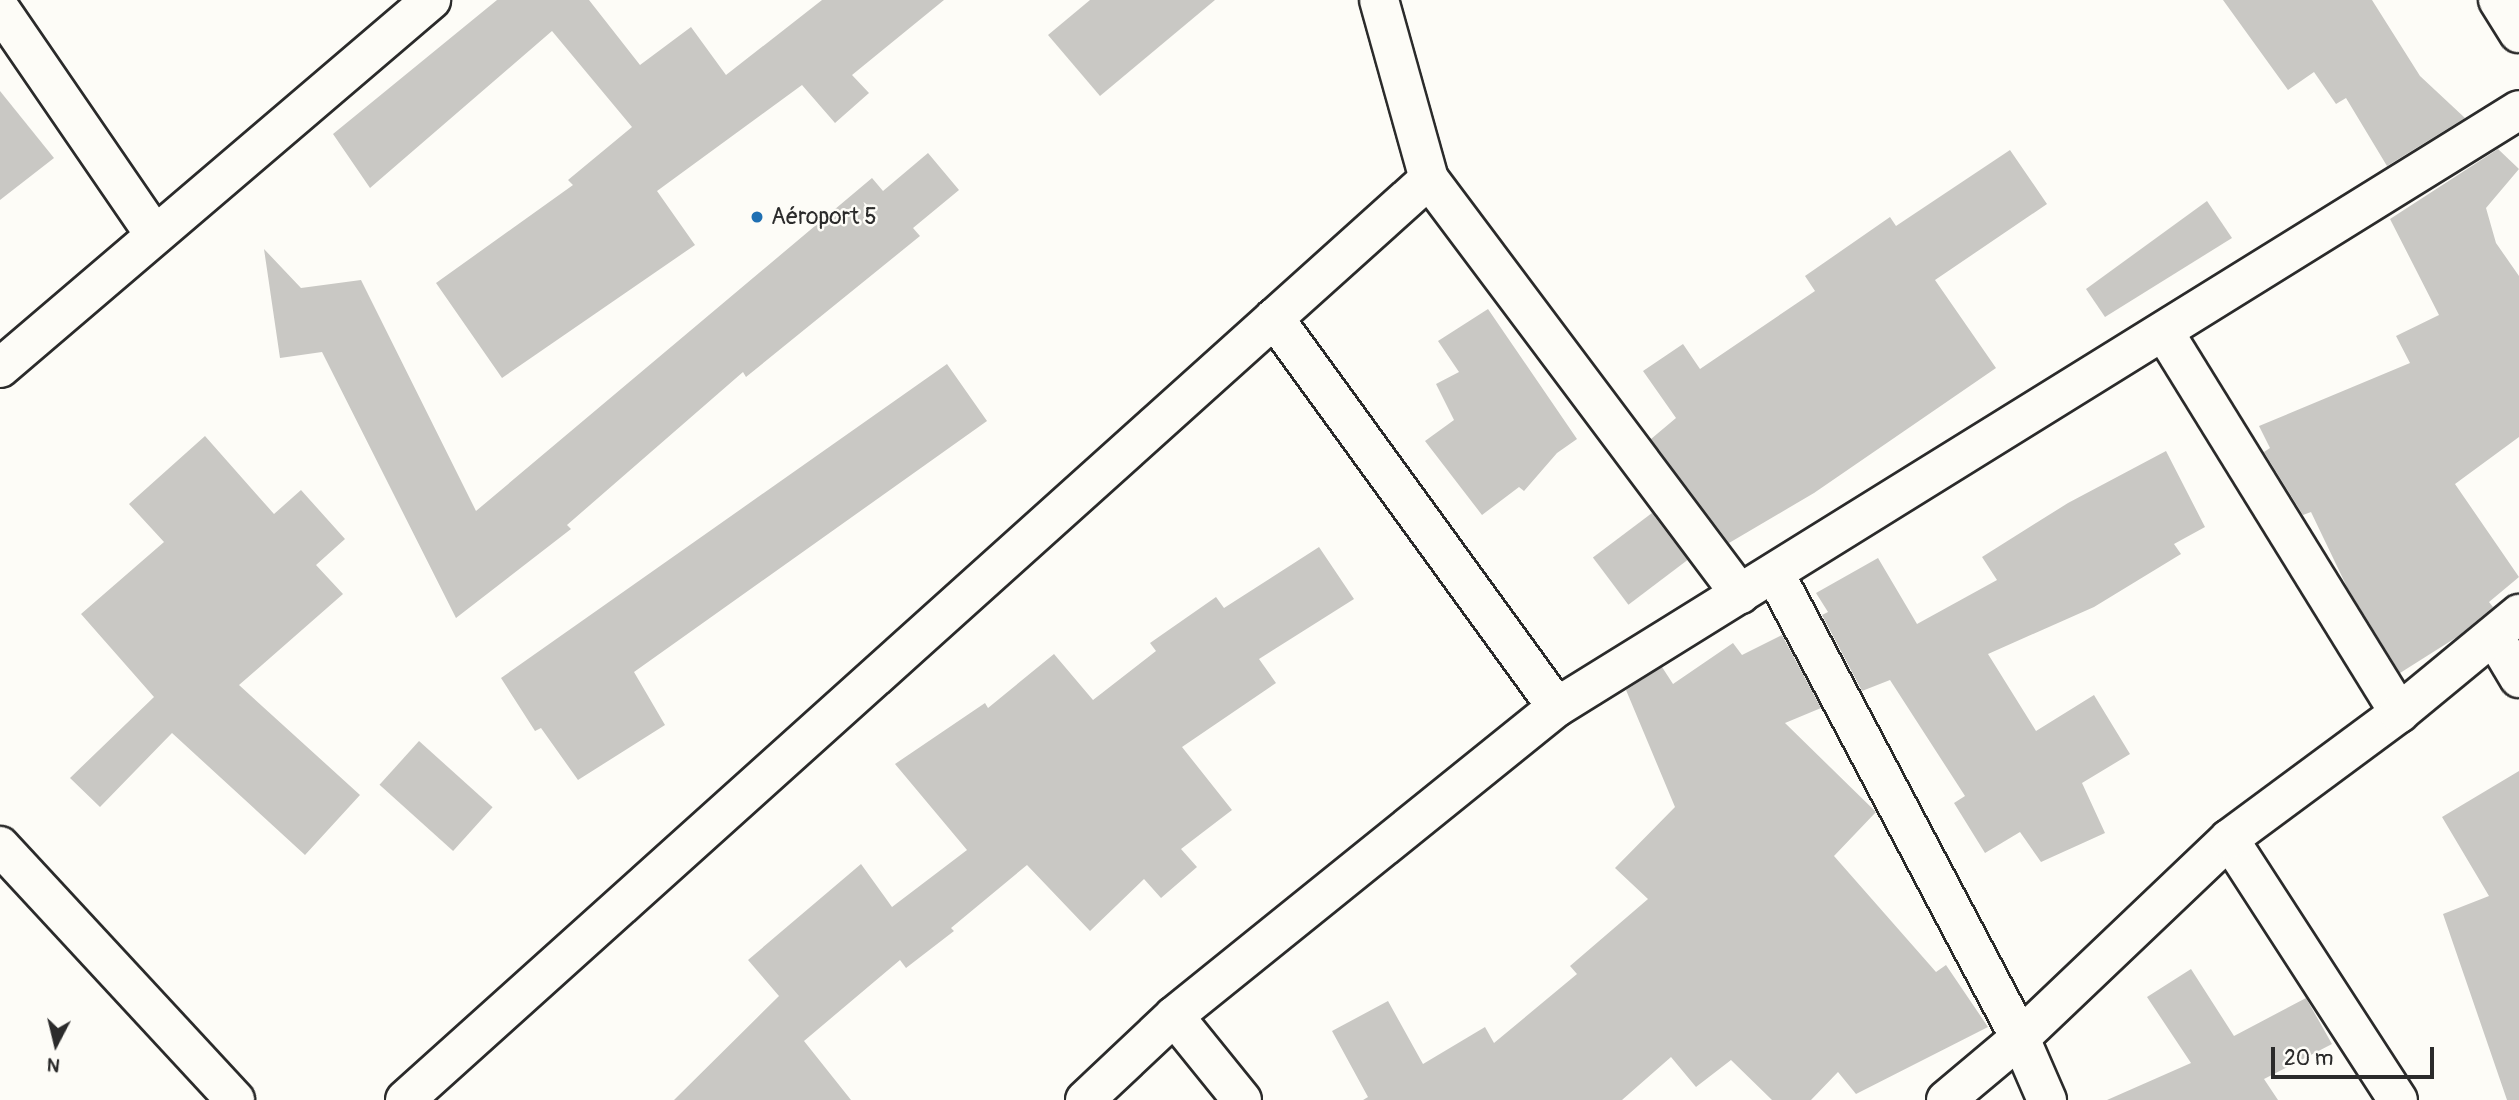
<!DOCTYPE html>
<meta charset="utf-8">
<style>
body{margin:0}
#map{position:relative;width:2519px;height:1100px;overflow:hidden;background:#fdfcf7;font-family:Pangolin,sans-serif}
div>[style]{position:absolute}
[style*='--x']{left:calc(var(--x)*1px);top:calc(var(--y)*1px);width:calc(var(--w)*1px);rotate:calc(var(--a)*1deg)}
.building>*{inset:0;background:#c9c8c4;transform-origin:0 0}
.roads{filter:drop-shadow(2px 0 #2b2b2b) drop-shadow(-2px 0 #2b2b2b) drop-shadow(0 2px #2b2b2b) drop-shadow(0 -2px #2b2b2b)}
.minor>*{height:38px;margin:-19px;padding:0 19px;transform-origin:19px;border-radius:19px;background:#fdfcf7}
.dots>*{width:19px;height:19px;translate:-50% -50%;box-sizing:border-box;border:4px solid #fdfcf7;border-radius:50%}
span{translate:-50% -50%;white-space:nowrap;text-align:center;line-height:1.15;-webkit-text-stroke:5px #fdfcf7;paint-order:stroke}
.poi-label{font-size:23px;color:#2b2b2b}
.left{translate:0 -50%;text-align:left}
.north{position:absolute;left:21px;top:1009px;width:70px;height:70px;-webkit-text-stroke:5px #fdfcf7;paint-order:stroke;rotate:187deg;font-size:19px;font-weight:700;line-height:28px;text-align:center;color:#2b2b2b}
.north::after{content:'';display:block;margin:auto;width:24px;height:32px;background:#2b2b2b;clip-path:polygon(50% 0,100% 100%,50% 72%,0 100%)}
.scale{position:absolute;left:2271px;top:1047px;width:163px;height:32px;box-sizing:border-box;border:4px solid #2b2b2b;border-top:0;padding-left:9px;font-size:21px;line-height:24px;white-space:nowrap;color:#2b2b2b;-webkit-text-stroke:5px #fdfcf7;paint-order:stroke}
</style>
<div id="map">
<div class="building">
<div style="clip-path:polygon(497px 0,589px 0,640px 65px,691px 27px,726px 75px,822px 0,944px 0,852px 75px,869px 93px,835px 123px,802px 85px,657px 191px,695px 245px,502px 378px,436px 283px,573px 185px,568px 180px,632px 127px,552px 31px,370px 188px,333px 134px)"></div>
<div style="clip-path:polygon(1090px 0,1215px 0,1100px 96px,1048px 35px)"></div>
<div style="clip-path:polygon(2223px 0,2372px 0,2420px 76px,2465px 118px,2387px 166px,2346px 98px,2336px 104px,2314px 72px,2288px 90px)"></div>
<div style="clip-path:polygon(0 91px,54px 158px,0 200px)"></div>
<div style="clip-path:polygon(2498px 149px,2519px 169px,2486px 208px,2496px 243px,2519px 276px,2519px 437px,2455px 484px,2519px 577px,2489px 602px,2493px 607px,2457px 637px,2400px 673px,2347px 587px,2311px 512px,2303px 515px,2264px 452px,2270px 448px,2259px 426px,2410px 363px,2396px 336px,2439px 315px,2390px 219px)"></div>
<div style="clip-path:polygon(2010px 150px,2047px 204px,1935px 280px,1996px 368px,1814px 493px,1729px 543px,1651px 439px,1676px 418px,1643px 371px,1683px 344px,1700px 369px,1815px 291px,1805px 276px,1890px 217px,1896px 226px)"></div>
<div style="clip-path:polygon(928px 153px,959px 190px,913px 228px,920px 236px,746px 377px,743px 372px,567px 525px,571px 529px,456px 618px,322px 352px,280px 358px,264px 249px,301px 288px,361px 280px,476px 511px,872px 178px,883px 191px)"></div>
<div style="clip-path:polygon(2207px 201px,2232px 238px,2105px 317px,2086px 289px)"></div>
<div style="clip-path:polygon(1488px 309px,1577px 439px,1557px 453px,1524px 491px,1519px 487px,1482px 515px,1425px 441px,1454px 420px,1436px 384px,1459px 372px,1438px 341px)"></div>
<div style="clip-path:polygon(947px 364px,987px 421px,634px 672px,665px 725px,578px 780px,541px 728px,535px 731px,501px 678px)"></div>
<div style="clip-path:polygon(205px 436px,274px 514px,301px 490px,345px 539px,316px 565px,343px 594px,239px 685px,360px 795px,305px 855px,172px 733px,100px 807px,70px 778px,154px 697px,81px 614px,164px 542px,129px 504px)"></div>
<div style="clip-path:polygon(2166px 451px,2205px 527px,2174px 544px,2181px 554px,2094px 607px,1988px 654px,2036px 731px,2094px 695px,2130px 754px,2082px 783px,2105px 833px,2041px 862px,2020px 832px,1985px 853px,1954px 803px,1965px 796px,1890px 680px,1862px 691px,1822px 615px,1828px 612px,1816px 593px,1878px 558px,1917px 624px,1997px 580px,1982px 557px,2068px 503px)"></div>
<div style="left:1652px;top:513px;width:59px;height:74px;rotate:53deg"></div>
<div style="clip-path:polygon(1319px 547px,1354px 599px,1259px 659px,1276px 683px,1182px 747px,1232px 810px,1181px 849px,1197px 867px,1161px 898px,1144px 879px,1090px 931px,1027px 865px,951px 928px,954px 931px,906px 968px,900px 960px,804px 1041px,851px 1100px,674px 1100px,779px 996px,748px 960px,861px 864px,892px 907px,967px 850px,895px 764px,985px 703px,988px 708px,1054px 654px,1093px 700px,1156px 651px,1150px 643px,1216px 597px,1224px 608px)"></div>
<div style="clip-path:polygon(1782px 635px,1821px 708px,1785px 723px,1876px 812px,1834px 856px,1936px 972px,1946px 965px,1988px 1027px,1856px 1094px,1838px 1072px,1811px 1100px,1772px 1100px,1731px 1060px,1696px 1087px,1671px 1057px,1622px 1100px,1363px 1100px,1368px 1097px,1332px 1031px,1388px 1001px,1423px 1064px,1485px 1027px,1494px 1043px,1577px 974px,1570px 966px,1648px 899px,1615px 868px,1675px 807px,1626px 690px,1662px 667px,1673px 684px,1733px 643px,1742px 655px)"></div>
<div style="left:419px;top:741px;width:99px;height:59px;rotate:42deg"></div>
<div style="clip-path:polygon(2519px 771px,2519px 1100px,2507px 1100px,2443px 914px,2489px 896px,2442px 817px)"></div>
<div style="clip-path:polygon(2191px 969px,2234px 1036px,2306px 998px,2332px 1044px,2264px 1079px,2278px 1100px,2107px 1100px,2191px 1063px,2147px 997px)"></div>
</div>
<div class="roads">
<div class="minor">
<div style="--x:1379;--y:0;--w:186;--a:74.4"></div>
<div style="--x:2498;--y:0;--w:39;--a:58"></div>
<div style="--x:0;--y:9;--w:274;--a:55.6"></div>
<div style="--x:1274;--y:318;--w:481;--a:54"></div>
<div style="--x:2164;--y:332;--w:448;--a:58.3"></div>
<div style="--x:0;--y:368;--w:567;--a:-40.49"></div>
<div style="--x:1775;--y:574;--w:525;--a:62.17"></div>
<div style="--x:2020;--y:1038;--w:68;--a:66.5"></div>
<div style="--x:2494;--y:636;--w:49;--a:59.2"></div>
<div style="--x:2229;--y:839;--w:311;--a:57.1"></div>
<div style="--x:0;--y:846;--w:346;--a:47.2"></div>
<div style="--x:1174;--y:1016;--w:108;--a:51"></div>
<div style="--x:405;--y:1100;--w:1377;--a:-41.97"></div>
<div style="--x:1429;--y:179;--w:519;--a:53.15"></div>
<div style="--x:1085;--y:1100;--w:122;--a:-43.3"></div>
<div style="--x:1174;--y:1016;--w:492;--a:-38.9"></div>
<div style="--x:1557;--y:707;--w:1132;--a:-31.82"></div>
<div style="--x:1946;--y:1100;--w:97;--a:-40"></div>
<div style="--x:2020;--y:1038;--w:289;--a:-43.6"></div>
<div style="--x:2229;--y:839;--w:212;--a:-36.5"></div>
<div style="--x:2399;--y:713;--w:156;--a:-39.5"></div>
</div>
</div>
<div class="dots">
<div style="left:757px;top:217px;background:#1f6fb2"></div>
</div>
<div class="poi-label">
<span class="left" style="left:771px;top:217px">Aéroport 5</span>
</div>
<div class="north">N</div>
<div class="scale">20 m</div>
</div>
